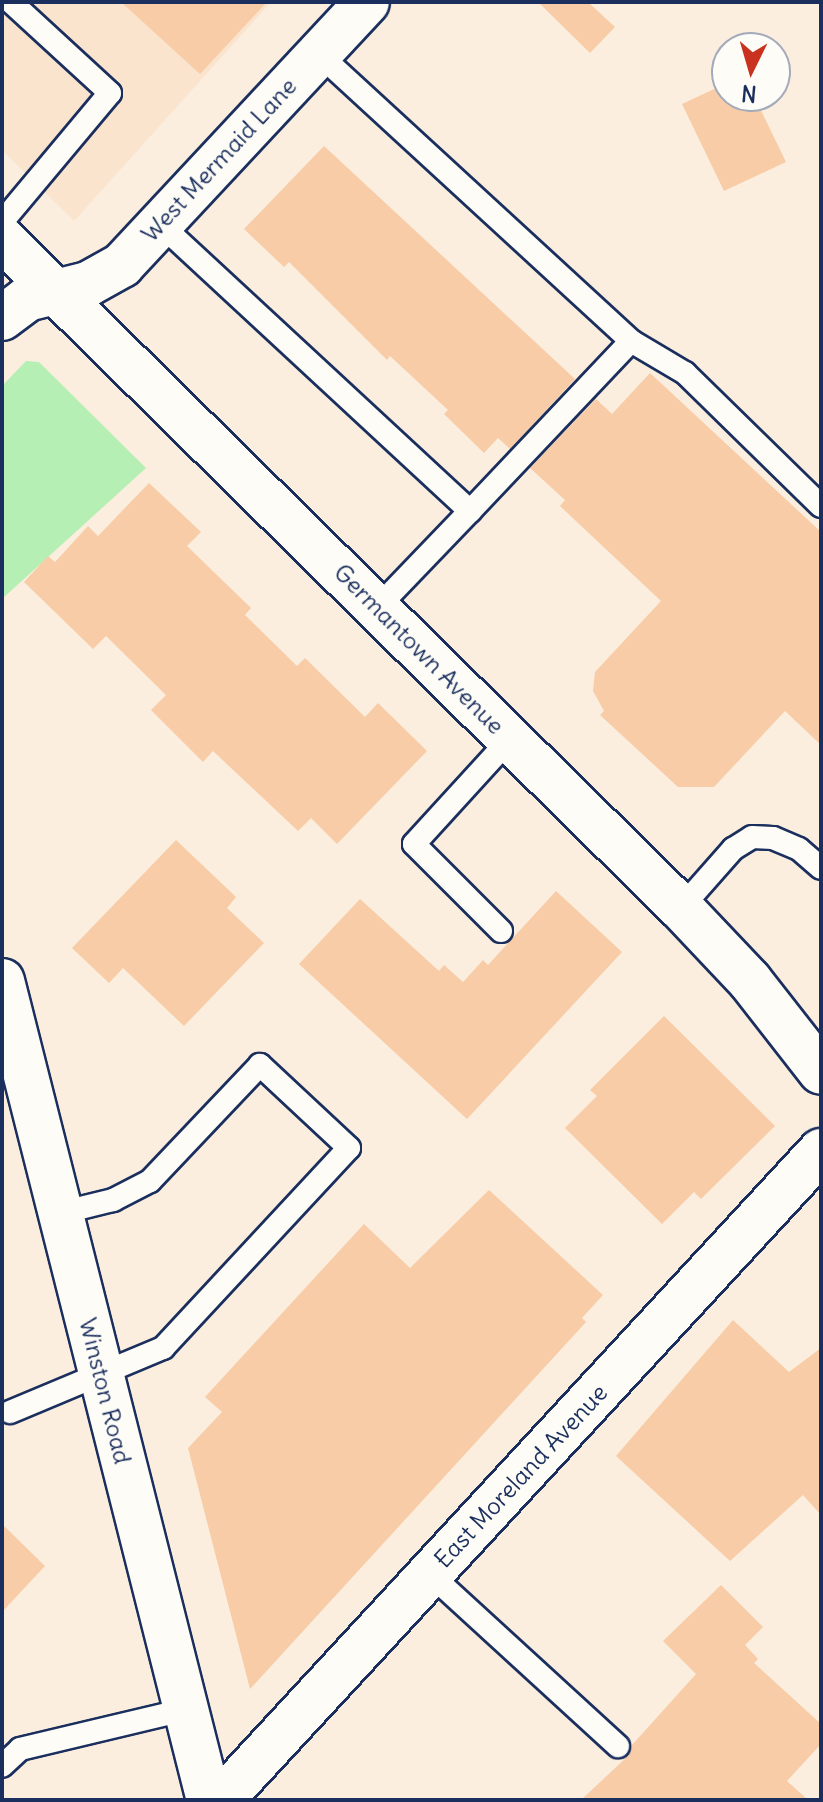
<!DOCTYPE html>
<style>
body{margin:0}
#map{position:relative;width:823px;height:1802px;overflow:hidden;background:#fbeedf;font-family:Delius,sans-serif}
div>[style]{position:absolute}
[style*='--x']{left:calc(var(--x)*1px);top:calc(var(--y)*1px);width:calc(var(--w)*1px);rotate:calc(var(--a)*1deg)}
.built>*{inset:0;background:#fae4ce}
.green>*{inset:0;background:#b6efb3}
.building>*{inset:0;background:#f7cca6}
.roads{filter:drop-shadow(2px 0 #1b2f5e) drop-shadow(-2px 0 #1b2f5e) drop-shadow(0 2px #1b2f5e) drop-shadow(0 -2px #1b2f5e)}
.lane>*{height:22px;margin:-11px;padding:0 11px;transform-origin:11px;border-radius:11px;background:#fdfcf7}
.street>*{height:44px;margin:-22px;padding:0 22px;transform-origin:22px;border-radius:22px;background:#fdfcf7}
.primary>*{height:44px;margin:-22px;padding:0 22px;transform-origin:22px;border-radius:22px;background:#fdfcf7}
span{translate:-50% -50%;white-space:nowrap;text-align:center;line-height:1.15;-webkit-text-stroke:7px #fdfcf7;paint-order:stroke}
.street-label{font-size:24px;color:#1b2f5e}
.frame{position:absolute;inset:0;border:4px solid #1b2f5e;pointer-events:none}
.north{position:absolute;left:711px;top:32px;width:80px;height:80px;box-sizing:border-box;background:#fdfcf7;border:2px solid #a3aaba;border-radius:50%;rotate:185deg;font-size:22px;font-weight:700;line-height:32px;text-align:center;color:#1b2f5e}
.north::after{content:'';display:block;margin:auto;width:28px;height:36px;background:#c8321e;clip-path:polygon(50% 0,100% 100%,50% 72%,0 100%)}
</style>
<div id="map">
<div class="built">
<div style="clip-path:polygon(2px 2px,271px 2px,74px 221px,2px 150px)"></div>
</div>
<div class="green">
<div style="clip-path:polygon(26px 361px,39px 362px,146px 468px,2px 599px,2px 386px)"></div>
</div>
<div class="building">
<div style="clip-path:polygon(121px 2px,267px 2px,200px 74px)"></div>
<div style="clip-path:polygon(538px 2px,588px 2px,615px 27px,590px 53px)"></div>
<div style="clip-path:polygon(727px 83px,727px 96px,754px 96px,786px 162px,724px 191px,682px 104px)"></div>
<div style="clip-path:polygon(324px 146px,575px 379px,510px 449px,498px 438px,484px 453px,444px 414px,448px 410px,390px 356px,387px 360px,289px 262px,284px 267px,244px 229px)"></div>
<div style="clip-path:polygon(650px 373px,821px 532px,821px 745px,785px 711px,714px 787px,678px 787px,600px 715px,604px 711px,593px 691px,595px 672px,661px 601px,560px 506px,565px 500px,530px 468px,596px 399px,612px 414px)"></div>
<div style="clip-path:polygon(149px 483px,201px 532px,187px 546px,251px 608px,245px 615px,297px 666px,305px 658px,365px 717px,378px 703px,427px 751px,337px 844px,311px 818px,298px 831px,213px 751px,203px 762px,151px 710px,166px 695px,106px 636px,93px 649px,24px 582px,48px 556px,55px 562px,88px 526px,98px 536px)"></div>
<div style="clip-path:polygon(176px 840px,236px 897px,227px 908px,264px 943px,184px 1026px,123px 968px,109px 983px,72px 948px)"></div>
<div style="clip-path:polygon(556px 891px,622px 952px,467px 1119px,299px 964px,360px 899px,439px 971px,444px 965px,463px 982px,483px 960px,488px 965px)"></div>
<div style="clip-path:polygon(664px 1016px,775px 1126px,701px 1199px,694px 1192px,662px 1224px,565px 1128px,597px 1096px,590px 1090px)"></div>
<div style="clip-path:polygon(489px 1190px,603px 1295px,582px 1318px,586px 1322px,250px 1689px,188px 1448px,222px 1412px,205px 1397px,364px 1224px,410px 1268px)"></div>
<div style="clip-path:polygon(733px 1320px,789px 1372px,821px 1348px,821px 1515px,803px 1495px,730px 1561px,616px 1456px)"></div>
<div style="clip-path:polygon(2px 1524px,45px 1566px,2px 1612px)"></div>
<div style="clip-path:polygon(721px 1585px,763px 1627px,745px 1645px,758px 1659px,754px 1663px,821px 1724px,821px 1744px,787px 1781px,808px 1800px,581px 1800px,629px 1755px,632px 1745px,696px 1674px,663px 1641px)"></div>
</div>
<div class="roads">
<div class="lane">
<div style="--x:319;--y:54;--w:424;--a:42.6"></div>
<div style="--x:631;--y:341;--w:234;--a:133.4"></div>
<div style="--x:2;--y:222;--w:168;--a:-50.1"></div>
<div style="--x:110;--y:93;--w:134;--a:-137.4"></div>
<div style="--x:159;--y:223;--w:424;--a:42.8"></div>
<div style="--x:470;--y:511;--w:134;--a:133.8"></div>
<div style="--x:631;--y:341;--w:63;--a:30.7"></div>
<div style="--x:685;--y:373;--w:190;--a:44.4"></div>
<div style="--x:681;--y:908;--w:79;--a:-48.6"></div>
<div style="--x:733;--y:849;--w:22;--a:-32"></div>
<div style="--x:752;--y:837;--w:21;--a:3"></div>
<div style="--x:773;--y:838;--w:28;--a:23"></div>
<div style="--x:799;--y:849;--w:29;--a:41"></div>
<div style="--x:501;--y:931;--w:123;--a:-135"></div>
<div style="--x:414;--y:844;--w:142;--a:-47.6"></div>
<div style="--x:10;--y:1412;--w:166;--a:-22.7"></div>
<div style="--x:163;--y:1348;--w:273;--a:-47.1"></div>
<div style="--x:349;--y:1148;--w:122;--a:-137"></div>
<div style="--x:260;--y:1065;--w:160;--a:133.5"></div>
<div style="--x:150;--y:1181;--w:42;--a:152.8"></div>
<div style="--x:113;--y:1200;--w:55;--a:166.2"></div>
<div style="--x:430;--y:1574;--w:255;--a:42.5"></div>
<div style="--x:2;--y:1766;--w:25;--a:-43"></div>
<div style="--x:20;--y:1749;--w:169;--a:-13.4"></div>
</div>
<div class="street">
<div style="--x:2;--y:318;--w:31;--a:-37"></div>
<div style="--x:27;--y:299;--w:63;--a:-13.8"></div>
<div style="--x:88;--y:284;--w:39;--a:-29"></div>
<div style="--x:122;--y:265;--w:359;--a:-47"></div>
<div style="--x:2;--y:981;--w:845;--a:75.82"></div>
<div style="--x:221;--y:1800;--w:884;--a:-47.25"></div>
</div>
<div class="primary">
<div style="--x:2;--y:239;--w:953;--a:44.57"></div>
<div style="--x:681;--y:908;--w:100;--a:46.6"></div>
<div style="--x:750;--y:981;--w:115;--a:52"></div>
</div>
</div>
<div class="street-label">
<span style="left:219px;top:160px;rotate:-47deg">West Mermaid Lane</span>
<span style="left:419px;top:649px;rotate:45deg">Germantown Avenue</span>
<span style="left:105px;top:1391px;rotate:76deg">Winston Road</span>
<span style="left:521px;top:1476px;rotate:-47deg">East Moreland Avenue</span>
</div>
<div class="frame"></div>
<div class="north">N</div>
</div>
